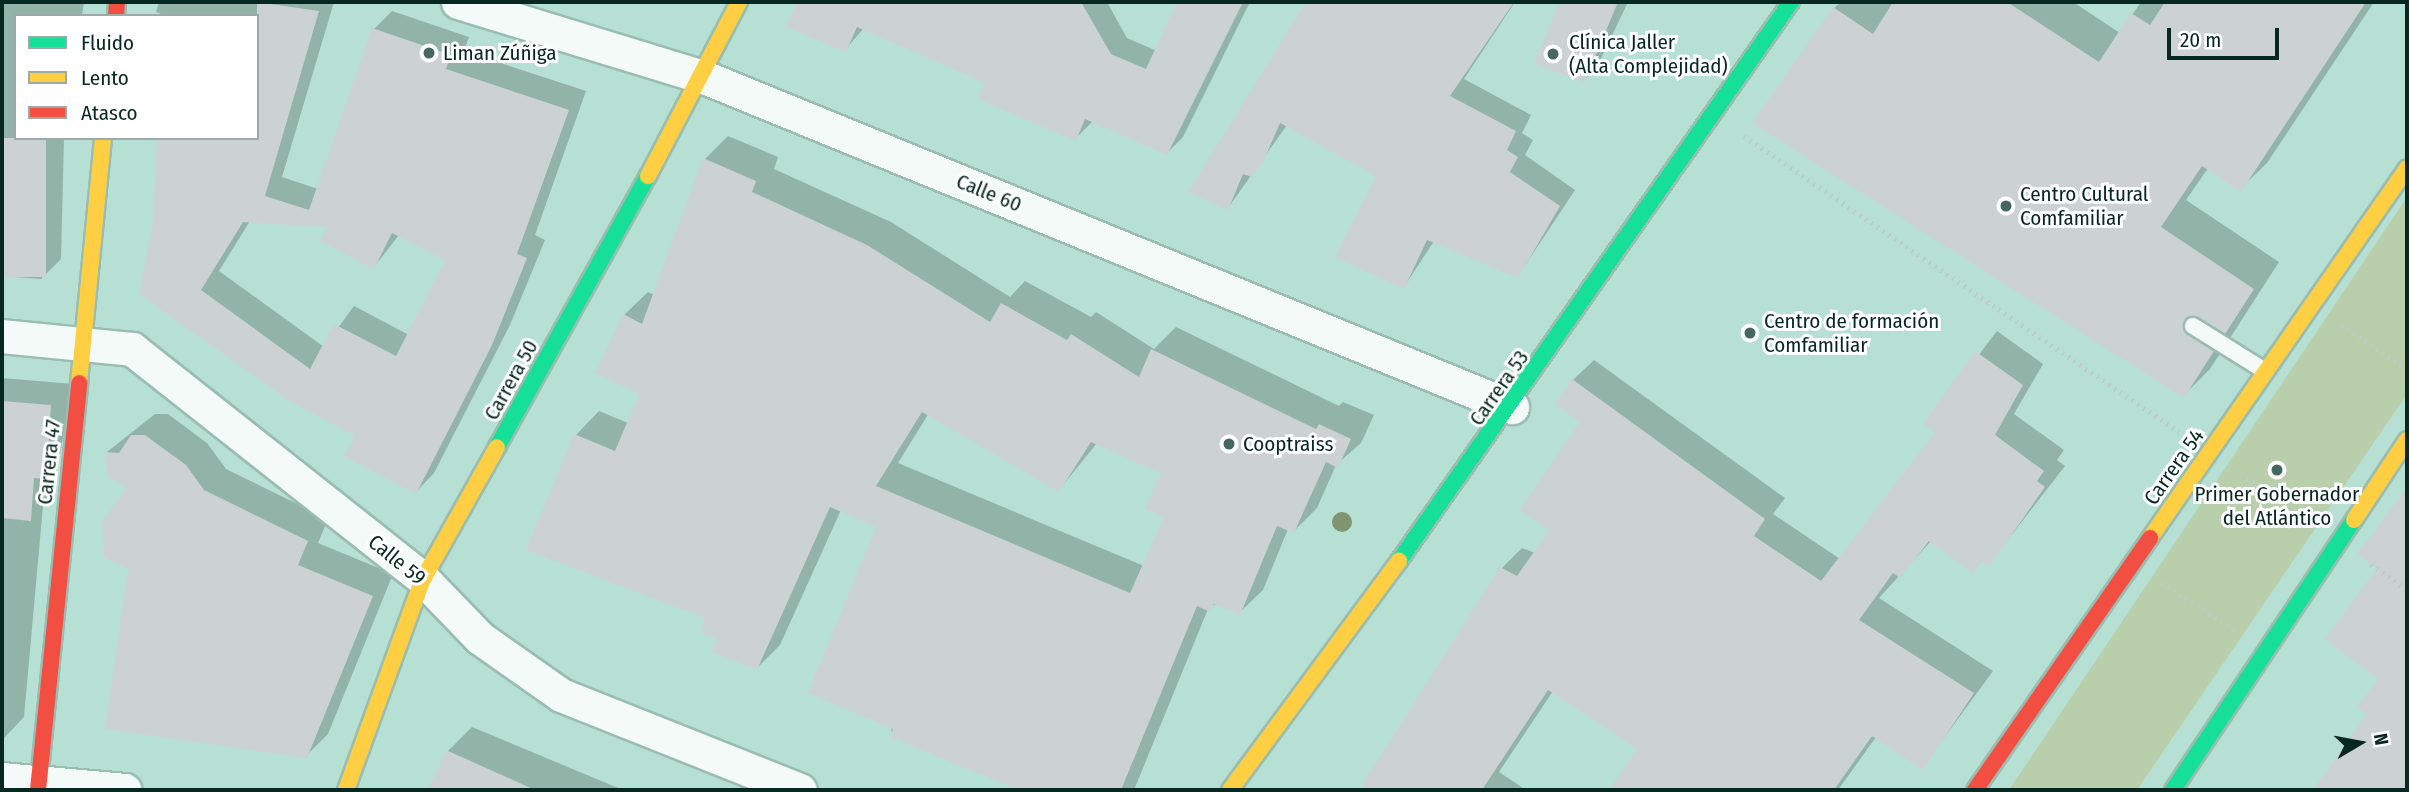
<!DOCTYPE html>
<meta charset="utf-8">
<style>
body{margin:0}
#map{position:relative;width:2409px;height:792px;overflow:hidden;background:#b6e0d3;font-family:"Fira Sans Condensed",sans-serif}
div>[style]{position:absolute}
[style*='--x']{left:calc(var(--x)*1px);top:calc(var(--y)*1px);width:calc(var(--w)*1px);rotate:calc(var(--a)*1deg)}
.green>*{inset:0;background:#b9ceab}
.shadow>*{inset:0;background:#0003}
.building>*{inset:0;background:#ccd2d2;transform-origin:0 0}
.path>*{height:4.5px;margin-top:-2.25px;transform-origin:0;background:repeating-linear-gradient(90deg,#becbc7 0 2px,transparent 0 7px)}
.roads{filter:drop-shadow(2px 0 #9abcb1) drop-shadow(-2px 0 #9abcb1) drop-shadow(0 2px #9abcb1) drop-shadow(0 -2px #9abcb1)}
.lane>*{height:16px;margin:-8px;padding:0 8px;transform-origin:8px;border-radius:8px;background:#f4faf8}
.street>*{height:33px;margin:-16.5px;padding:0 16.5px;transform-origin:16.5px;border-radius:16.5px;background:#f4faf8}
.fast>*{height:16px;margin:-8px;padding:0 8px;transform-origin:8px;border-radius:8px;background:#16e098}
.slow>*{height:16px;margin:-8px;padding:0 8px;transform-origin:8px;border-radius:8px;background:#ffcf43}
.jam>*{height:16px;margin:-8px;padding:0 8px;transform-origin:8px;border-radius:8px;background:#f24e42}
.trees>*{width:20px;height:20px;margin:-10px;border-radius:50%;background:#7f9470}
.dots>*{width:19px;height:19px;translate:-50% -50%;box-sizing:border-box;border:4px solid #fff;border-radius:50%}
span{translate:-50% -50%;white-space:nowrap;text-align:center;line-height:1.15;-webkit-text-stroke:6px #fff;paint-order:stroke}
.poi-label{font-size:21px;color:#072820}
.left{translate:0 -50%;text-align:left}
.street-label{font-size:21px;color:#072820}
.frame{position:absolute;inset:0;border:4px solid #072820;pointer-events:none}
.legend{position:absolute;left:14px;top:14px;width:245px;height:126px;box-sizing:border-box;background:#fff;border:2px solid #9ca9a6;margin:0;padding:9px 12px;list-style:none;font-size:21px;color:#072820}
.legend li{display:flex;align-items:center;gap:14px;height:35px}
.legend b{width:35px;border:2px solid #9ca9a6}
.north{position:absolute;left:2325px;top:708px;width:70px;height:70px;-webkit-text-stroke:5px #fff;paint-order:stroke;rotate:80deg;font-size:19px;font-weight:700;line-height:28px;text-align:center;color:#072820}
.north::after{content:'';display:block;margin:auto;width:24px;height:32px;background:#072820;clip-path:polygon(50% 0,100% 100%,50% 72%,0 100%)}
.scale{position:absolute;left:2167px;top:28px;width:112px;height:32px;box-sizing:border-box;border:4px solid #072820;border-top:0;padding-left:9px;font-size:21px;line-height:24px;white-space:nowrap;color:#072820;-webkit-text-stroke:5px #fff;paint-order:stroke}
</style>
<div id="map">
<div class="green">
<div style="clip-path:polygon(2407px 197px,2407px 394px,2137px 790px,2009px 790px)"></div>
</div>
<div class="shadow">
<div style="clip-path:polygon(2px 2px,84px 2px,82px 16px,16px 16px,16px 138px,64px 138px,61px 259px,41px 279px,2px 276px)"></div>
<div style="clip-path:polygon(evenodd,159px 2px,334px 2px,282px 177px,318px 189px,374px 29px,392px 11px,469px 37px,464px 51px,586px 91px,535px 235px,545px 240px,510px 325px,434px 473px,416px 492px,357px 435px,141px 293px,257px 138px,257px 16px,166px 16px,156px 12px,159px 2px,250px 221px,330px 226px,374px 267px,399px 235px,447px 260px,409px 335px,354px 306px,324px 347px,219px 271px,250px 221px)"></div>
<div style="clip-path:polygon(799px 2px,1107px 2px,1127px 38px,1157px 51px,1179px 2px,1250px 2px,1183px 137px,1167px 153px,1093px 121px,1076px 138px,987px 83px,864px 28px,845px 50px,789px 26px)"></div>
<div style="clip-path:polygon(1308px 2px,1515px 2px,1464px 79px,1531px 115px,1522px 133px,1533px 140px,1525px 155px,1575px 190px,1518px 276px,1434px 241px,1404px 287px,1378px 175px,1287px 125px,1228px 208px,1191px 192px)"></div>
<div style="clip-path:polygon(1561px 2px,1628px 2px,1597px 67px,1583px 81px,1536px 62px)"></div>
<div style="clip-path:polygon(1841px 2px,2073px 2px,2120px 33px,2141px 2px,2374px 2px,2267px 163px,2240px 189px,2208px 168px,2186px 200px,2279px 262px,2210px 369px,2184px 395px,1834px 8px)"></div>
<div style="clip-path:polygon(evenodd,728px 136px,778px 157px,774px 169px,891px 222px,1010px 297px,1025px 281px,1091px 317px,1096px 312px,1154px 349px,1176px 327px,1339px 406px,1343px 402px,1374px 415px,1361px 443px,1336px 465px,1317px 508px,1294px 531px,1288px 529px,1263px 590px,1239px 613px,1217px 603px,1208px 609px,1134px 790px,1024px 790px,892px 736px,878px 526px,841px 510px,780px 645px,757px 668px,720px 638px,576px 435px,599px 411px,628px 423px,641px 393px,624px 315px,648px 292px,654px 295px,705px 159px,728px 136px,929px 413px,1059px 490px,1097px 443px,1163px 473px,1166px 516px,1144px 566px,898px 463px,929px 413px)"></div>
<div style="clip-path:polygon(1997px 331px,2043px 364px,2014px 414px,2064px 450px,2057px 460px,2065px 466px,1989px 564px,1983px 560px,1973px 571px,1931px 541px,1879px 598px,1993px 671px,1922px 768px,1876px 737px,1838px 790px,1623px 790px,1615px 785px,1639px 748px,1553px 691px,1499px 772px,1526px 790px,1361px 790px,1501px 569px,1522px 548px,1535px 553px,1551px 529px,1583px 421px,1573px 380px,1594px 360px,1785px 498px,1773px 514px,1840px 559px,1937px 432px,1926px 424px)"></div>
<div style="clip-path:polygon(2px 378px,73px 384px,52px 497px,43px 506px,24px 717px,3px 739px)"></div>
<div style="clip-path:polygon(155px 414px,168px 414px,207px 443px,226px 469px,328px 519px,318px 543px,393px 574px,328px 734px,306px 756px,130px 568px,129px 487px,107px 452px)"></div>
<div style="clip-path:polygon(2407px 494px,2407px 790px,2315px 790px,2369px 714px,2380px 679px,2379px 567px,2360px 554px)"></div>
<div style="clip-path:polygon(472px 727px,623px 790px,430px 790px,448px 751px)"></div>
</div>
<div class="building">
<div style="clip-path:polygon(evenodd,257px 2px,319px 11px,265px 196px,309px 210px,372px 28px,451px 55px,446px 69px,569px 110px,517px 254px,527px 258px,492px 345px,416px 494px,344px 456px,355px 436px,288px 400px,139px 294px,153px 222px,157px 138px,257px 138px,257px 2px,243px 222px,327px 227px,320px 241px,374px 269px,392px 233px,445px 260px,396px 356px,334px 324px,310px 369px,201px 290px,243px 222px)"></div>
<div style="clip-path:polygon(797px 2px,1081px 2px,1111px 54px,1146px 69px,1177px 2px,1243px 2px,1167px 155px,1085px 119px,1076px 141px,978px 99px,985px 83px,857px 27px,846px 52px,786px 27px)"></div>
<div style="clip-path:polygon(1306px 2px,1514px 2px,1450px 96px,1516px 131px,1507px 150px,1518px 157px,1510px 172px,1560px 206px,1518px 278px,1427px 240px,1404px 289px,1335px 257px,1376px 176px,1280px 123px,1263px 162px,1252px 177px,1243px 174px,1228px 210px,1188px 192px)"></div>
<div style="clip-path:polygon(1560px 2px,1618px 2px,1584px 83px,1534px 63px)"></div>
<div style="clip-path:polygon(1893px 2px,2007px 2px,2099px 62px,2131px 13px,2150px 25px,2165px 2px,2366px 2px,2241px 192px,2202px 166px,2161px 227px,2254px 289px,2225px 334px,2198px 317px,2185px 320px,2184px 331px,2214px 351px,2184px 398px,1752px 123px,1833px 7px,1873px 34px)"></div>
<div style="left:2px;top:138px;width:44px;height:139px"></div>
<div style="clip-path:polygon(evenodd,703px 158px,756px 181px,752px 192px,867px 245px,990px 322px,1001px 303px,1067px 340px,1071px 334px,1139px 377px,1151px 349px,1316px 429px,1319px 424px,1351px 439px,1338px 468px,1326px 462px,1294px 533px,1277px 526px,1240px 615px,1214px 604px,1210px 612px,1197px 606px,1121px 790px,1019px 790px,890px 737px,893px 729px,808px 693px,876px 527px,830px 507px,757px 670px,712px 652px,717px 639px,700px 632px,705px 618px,526px 550px,574px 434px,615px 451px,639px 394px,595px 373px,623px 314px,642px 324px,703px 158px,922px 412px,1059px 492px,1091px 442px,1161px 473px,1145px 509px,1164px 517px,1130px 593px,876px 486px,922px 412px)"></div>
<div style="clip-path:polygon(1975px 351px,2023px 385px,1995px 435px,2044px 471px,2037px 481px,2045px 487px,1989px 567px,1982px 561px,1973px 573px,1929px 541px,1900px 578px,1893px 573px,1859px 620px,1974px 693px,1923px 770px,1872px 736px,1834px 790px,1609px 790px,1637px 749px,1548px 690px,1482px 790px,1359px 790px,1500px 567px,1517px 576px,1549px 530px,1520px 510px,1580px 422px,1555px 404px,1572px 379px,1765px 519px,1754px 536px,1821px 581px,1935px 432px,1923px 424px)"></div>
<div style="clip-path:polygon(2px 401px,51px 405px,46px 479px,34px 478px,31px 521px,2px 518px)"></div>
<div style="clip-path:polygon(131px 435px,145px 435px,186px 465px,204px 490px,308px 541px,298px 565px,373px 596px,307px 758px,105px 729px,128px 569px,104px 557px,102px 522px,127px 487px,108px 477px,105px 452px,119px 453px)"></div>
<div style="clip-path:polygon(2407px 488px,2407px 790px,2313px 790px,2367px 714px,2357px 707px,2378px 679px,2325px 639px,2377px 568px,2357px 554px)"></div>
<div style="clip-path:polygon(446px 750px,535px 790px,428px 790px)"></div>
</div>
<div class="path">
<div style="--x:1744;--y:136;--w:526;--a:34.23"></div>
<div style="--x:2342;--y:325;--w:78;--a:34.1"></div>
<div style="--x:2241;--y:474;--w:83;--a:34.7"></div>
<div style="--x:2371;--y:564;--w:44;--a:35.8"></div>
<div style="--x:2162;--y:583;--w:86;--a:33.1"></div>
</div>
<div class="roads">
<div class="lane">
<div style="--x:2193;--y:326;--w:85;--a:32"></div>
</div>
<div class="street">
<div style="--x:458;--y:2;--w:257;--a:17"></div>
<div style="--x:704;--y:77;--w:873;--a:22.22"></div>
<div style="--x:2;--y:336;--w:131;--a:5.7"></div>
<div style="--x:132;--y:349;--w:371;--a:38.3"></div>
<div style="--x:423;--y:579;--w:82;--a:46"></div>
<div style="--x:480;--y:638;--w:99;--a:35.1"></div>
<div style="--x:561;--y:695;--w:257;--a:21.7"></div>
<div style="--x:2;--y:779;--w:123;--a:5.1"></div>
</div>
<div class="fast">
<div style="--x:497;--y:447;--w:310;--a:-60.9"></div>
<div style="--x:1399;--y:561;--w:683;--a:-54.96"></div>
<div style="--x:2173;--y:790;--w:325;--a:-56.2"></div>
</div>
<div class="slow">
<div style="--x:648;--y:176;--w:196;--a:-62.4"></div>
<div style="--x:79;--y:383;--w:246;--a:-84.4"></div>
<div style="--x:2354;--y:520;--w:96;--a:-56.5"></div>
<div style="--x:2150;--y:538;--w:450;--a:-55.2"></div>
<div style="--x:346;--y:790;--w:225;--a:-70"></div>
<div style="--x:423;--y:579;--w:151;--a:-60.7"></div>
<div style="--x:1230;--y:790;--w:285;--a:-53.6"></div>
</div>
<div class="jam">
<div style="--x:116;--y:16;--w:14;--a:-86"></div>
<div style="--x:38;--y:790;--w:409;--a:-84.2"></div>
<div style="--x:1975;--y:790;--w:307;--a:-55.2"></div>
</div>
</div>
<div class="trees">
<div style="left:1342px;top:522px"></div>
</div>
<div class="dots">
<div style="left:429px;top:53px;background:#44685f"></div>
<div style="left:1553px;top:54px;background:#44685f"></div>
<div style="left:2006px;top:206px;background:#44685f"></div>
<div style="left:1750px;top:333px;background:#44685f"></div>
<div style="left:1229px;top:444px;background:#44685f"></div>
<div style="left:2277px;top:470px;background:#44685f"></div>
</div>
<div class="poi-label">
<span class="left" style="left:1569px;top:54px">Clínica Jaller<br>(Alta Complejidad)</span>
<span class="left" style="left:443px;top:53px">Liman Zúñiga</span>
<span class="left" style="left:2020px;top:206px">Centro Cultural<br>Comfamiliar</span>
<span class="left" style="left:1764px;top:333px">Centro de formación<br>Comfamiliar</span>
<span class="left" style="left:1243px;top:444px">Cooptraiss</span>
<span style="left:2277px;top:506px">Primer Gobernador<br>del Atlántico</span>
</div>
<div class="street-label">
<span style="left:989px;top:193px;rotate:22deg">Calle 60</span>
<span style="left:511px;top:380px;rotate:-61deg">Carrera 50</span>
<span style="left:1499px;top:388px;rotate:-55deg">Carrera 53</span>
<span style="left:49px;top:462px;rotate:-84deg">Carrera 47</span>
<span style="left:2174px;top:467px;rotate:-55deg">Carrera 54</span>
<span style="left:397px;top:560px;rotate:39deg">Calle 59</span>
</div>
<div class="frame"></div>
<ul class="legend">
<li><b style="height:9px;background:#16e098"></b>Fluido</li>
<li><b style="height:9px;background:#ffcf43"></b>Lento</li>
<li><b style="height:9px;background:#f24e42"></b>Atasco</li>
</ul>
<div class="north">N</div>
<div class="scale">20 m</div>
</div>
